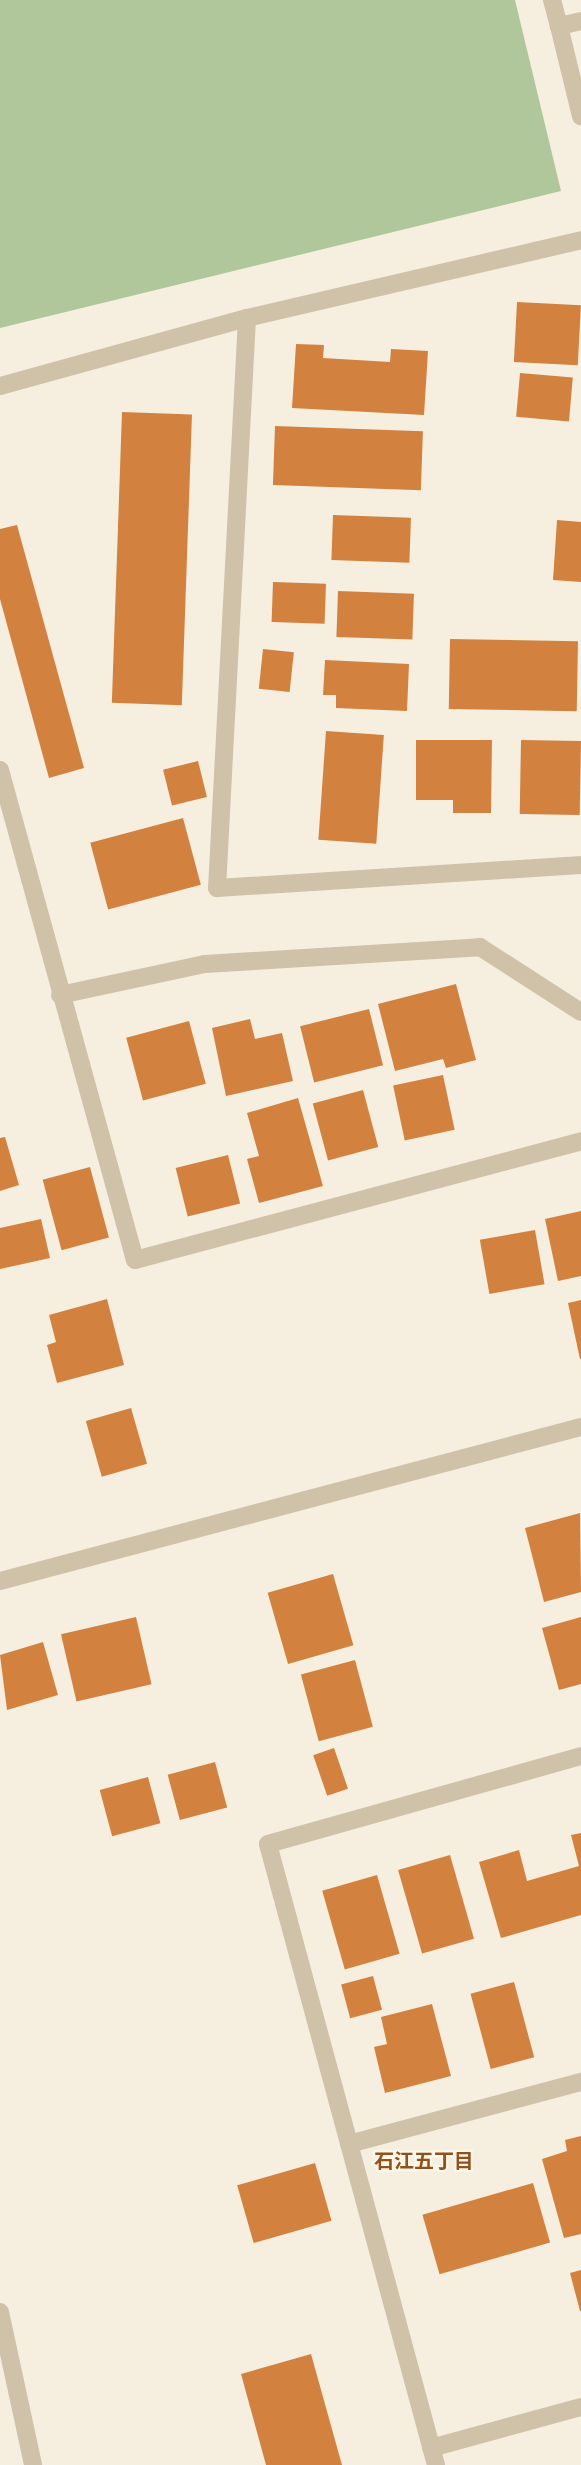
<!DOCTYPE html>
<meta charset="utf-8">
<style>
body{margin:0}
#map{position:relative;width:581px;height:2465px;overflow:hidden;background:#f6efdf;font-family:"Space Grotesk","Noto Sans JP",sans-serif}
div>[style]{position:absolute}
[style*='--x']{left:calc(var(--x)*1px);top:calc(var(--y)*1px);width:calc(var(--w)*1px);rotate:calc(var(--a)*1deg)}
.green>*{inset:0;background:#b0c79c}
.building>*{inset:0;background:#d3813f;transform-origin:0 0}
.minor>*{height:18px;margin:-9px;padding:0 9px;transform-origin:9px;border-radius:9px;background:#d0c2a9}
span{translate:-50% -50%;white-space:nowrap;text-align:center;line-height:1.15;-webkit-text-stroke:4.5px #fcf8ec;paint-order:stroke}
.neighbourhood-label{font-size:20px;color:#954f18;font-weight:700}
</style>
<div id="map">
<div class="green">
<div style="clip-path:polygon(0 0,515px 0,561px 191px,0 328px)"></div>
</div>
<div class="building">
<div style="left:517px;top:302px;width:64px;height:60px;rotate:3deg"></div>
<div style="clip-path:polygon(296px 344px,324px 345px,323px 358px,390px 362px,391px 349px,428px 351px,424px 415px,292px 408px)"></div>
<div style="left:520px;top:373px;width:53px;height:44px;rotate:5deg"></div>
<div style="left:122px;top:412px;width:70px;height:291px;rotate:2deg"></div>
<div style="left:275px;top:426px;width:148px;height:59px;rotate:2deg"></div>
<div style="left:333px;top:515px;width:78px;height:45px;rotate:2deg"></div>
<div style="clip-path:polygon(557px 520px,581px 522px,581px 582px,553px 580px)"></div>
<div style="clip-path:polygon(17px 525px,84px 768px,49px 778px,0 599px,0 529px)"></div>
<div style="left:273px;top:582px;width:53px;height:40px;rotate:2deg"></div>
<div style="left:338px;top:591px;width:76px;height:46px;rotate:2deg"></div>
<div style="left:450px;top:639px;width:128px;height:70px;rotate:1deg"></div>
<div style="left:263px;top:649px;width:31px;height:40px;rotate:6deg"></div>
<div style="clip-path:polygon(325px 660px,409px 664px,407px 711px,336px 708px,336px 695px,323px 695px)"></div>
<div style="left:326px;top:731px;width:58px;height:109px;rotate:4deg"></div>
<div style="clip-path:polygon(416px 740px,492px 740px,491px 813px,453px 813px,453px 800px,416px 800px)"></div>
<div style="left:521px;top:740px;width:60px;height:74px;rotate:1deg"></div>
<div style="left:198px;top:761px;width:37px;height:36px;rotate:76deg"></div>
<div style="left:183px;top:818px;width:69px;height:96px;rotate:75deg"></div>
<div style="clip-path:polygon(456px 984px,476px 1060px,446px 1068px,443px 1059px,395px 1071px,378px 1004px)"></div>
<div style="left:369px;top:1009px;width:58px;height:71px;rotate:76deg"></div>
<div style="clip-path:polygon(250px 1019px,255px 1039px,282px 1033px,293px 1081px,226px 1096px,212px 1028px)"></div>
<div style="left:189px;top:1021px;width:65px;height:65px;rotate:75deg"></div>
<div style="left:443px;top:1075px;width:56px;height:51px;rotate:78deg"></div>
<div style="left:363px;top:1090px;width:59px;height:52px;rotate:75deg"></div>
<div style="clip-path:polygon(298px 1098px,323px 1186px,259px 1203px,247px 1159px,259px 1156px,247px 1113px)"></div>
<div style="clip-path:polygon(5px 1137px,19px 1185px,0 1191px,0 1138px)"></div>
<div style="left:228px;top:1155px;width:50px;height:54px;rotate:76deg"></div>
<div style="left:90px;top:1167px;width:73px;height:49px;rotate:75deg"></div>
<div style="clip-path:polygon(581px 1211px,581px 1276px,558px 1281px,545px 1219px)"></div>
<div style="clip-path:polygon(41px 1219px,50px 1258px,0 1269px,0 1228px)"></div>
<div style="left:535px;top:1230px;width:55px;height:56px;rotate:80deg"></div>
<div style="clip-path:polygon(107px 1299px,124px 1365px,57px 1383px,47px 1345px,56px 1342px,49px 1315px)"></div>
<div style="clip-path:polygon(581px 1300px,581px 1359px,580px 1359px,568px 1303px)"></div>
<div style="left:131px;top:1408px;width:58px;height:47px;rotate:74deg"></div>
<div style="clip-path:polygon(580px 1513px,581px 1592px,544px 1602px,525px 1528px)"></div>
<div style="left:333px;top:1574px;width:74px;height:68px;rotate:74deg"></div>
<div style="left:136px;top:1617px;width:69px;height:77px;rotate:77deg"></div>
<div style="clip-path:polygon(581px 1617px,581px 1684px,559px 1690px,542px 1628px)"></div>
<div style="clip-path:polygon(43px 1642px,58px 1695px,7px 1710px,0 1655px)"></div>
<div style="left:355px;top:1660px;width:69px;height:56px;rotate:75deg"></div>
<div style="left:334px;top:1748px;width:43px;height:22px;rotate:71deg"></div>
<div style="left:215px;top:1762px;width:47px;height:49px;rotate:75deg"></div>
<div style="left:148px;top:1777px;width:48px;height:50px;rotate:75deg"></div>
<div style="clip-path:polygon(581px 1833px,581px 1915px,501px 1938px,479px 1862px,519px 1850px,527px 1881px,579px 1866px,571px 1835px)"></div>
<div style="left:450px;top:1855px;width:87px;height:54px;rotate:74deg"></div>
<div style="left:377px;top:1875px;width:82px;height:57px;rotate:74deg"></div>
<div style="left:373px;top:1976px;width:35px;height:33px;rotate:75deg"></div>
<div style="left:514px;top:1982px;width:78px;height:45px;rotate:75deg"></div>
<div style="clip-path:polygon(432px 2004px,451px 2076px,385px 2093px,374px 2047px,387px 2044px,381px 2017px)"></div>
<div style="clip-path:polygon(581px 2136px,581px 2234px,564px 2238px,542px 2159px,567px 2151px,565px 2140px)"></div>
<div style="left:315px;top:2163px;width:60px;height:81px;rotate:74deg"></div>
<div style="left:533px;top:2183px;width:62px;height:115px;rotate:74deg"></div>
<div style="clip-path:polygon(581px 2270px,581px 2311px,580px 2311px,570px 2273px)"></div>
<div style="clip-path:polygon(311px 2354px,342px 2465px,266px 2465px,241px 2374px)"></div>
</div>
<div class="minor">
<div style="--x:552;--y:0;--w:27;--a:75"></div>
<div style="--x:581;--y:21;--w:23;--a:167"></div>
<div style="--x:559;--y:26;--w:93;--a:76.3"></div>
<div style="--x:247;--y:318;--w:571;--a:93.01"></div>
<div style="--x:217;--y:888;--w:365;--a:-3.6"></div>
<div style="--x:0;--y:386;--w:256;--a:-15.4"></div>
<div style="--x:247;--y:318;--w:343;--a:-13.1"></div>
<div style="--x:0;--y:770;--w:508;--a:74.6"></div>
<div style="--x:135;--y:1260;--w:462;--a:-14.9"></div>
<div style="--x:60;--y:995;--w:148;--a:-12.1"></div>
<div style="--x:205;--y:964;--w:276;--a:-3.5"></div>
<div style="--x:480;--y:947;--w:120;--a:32.8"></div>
<div style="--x:0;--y:1581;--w:601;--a:-14.85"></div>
<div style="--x:349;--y:2144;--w:240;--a:-15"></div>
<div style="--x:0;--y:2312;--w:157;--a:77.8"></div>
<div style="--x:431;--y:2448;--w:156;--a:-15.3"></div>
<div style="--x:436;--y:2465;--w:643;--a:-105.14"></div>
<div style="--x:268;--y:1844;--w:325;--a:-15.7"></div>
</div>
<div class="neighbourhood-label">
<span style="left:424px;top:2161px">石江五丁目</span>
</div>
</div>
